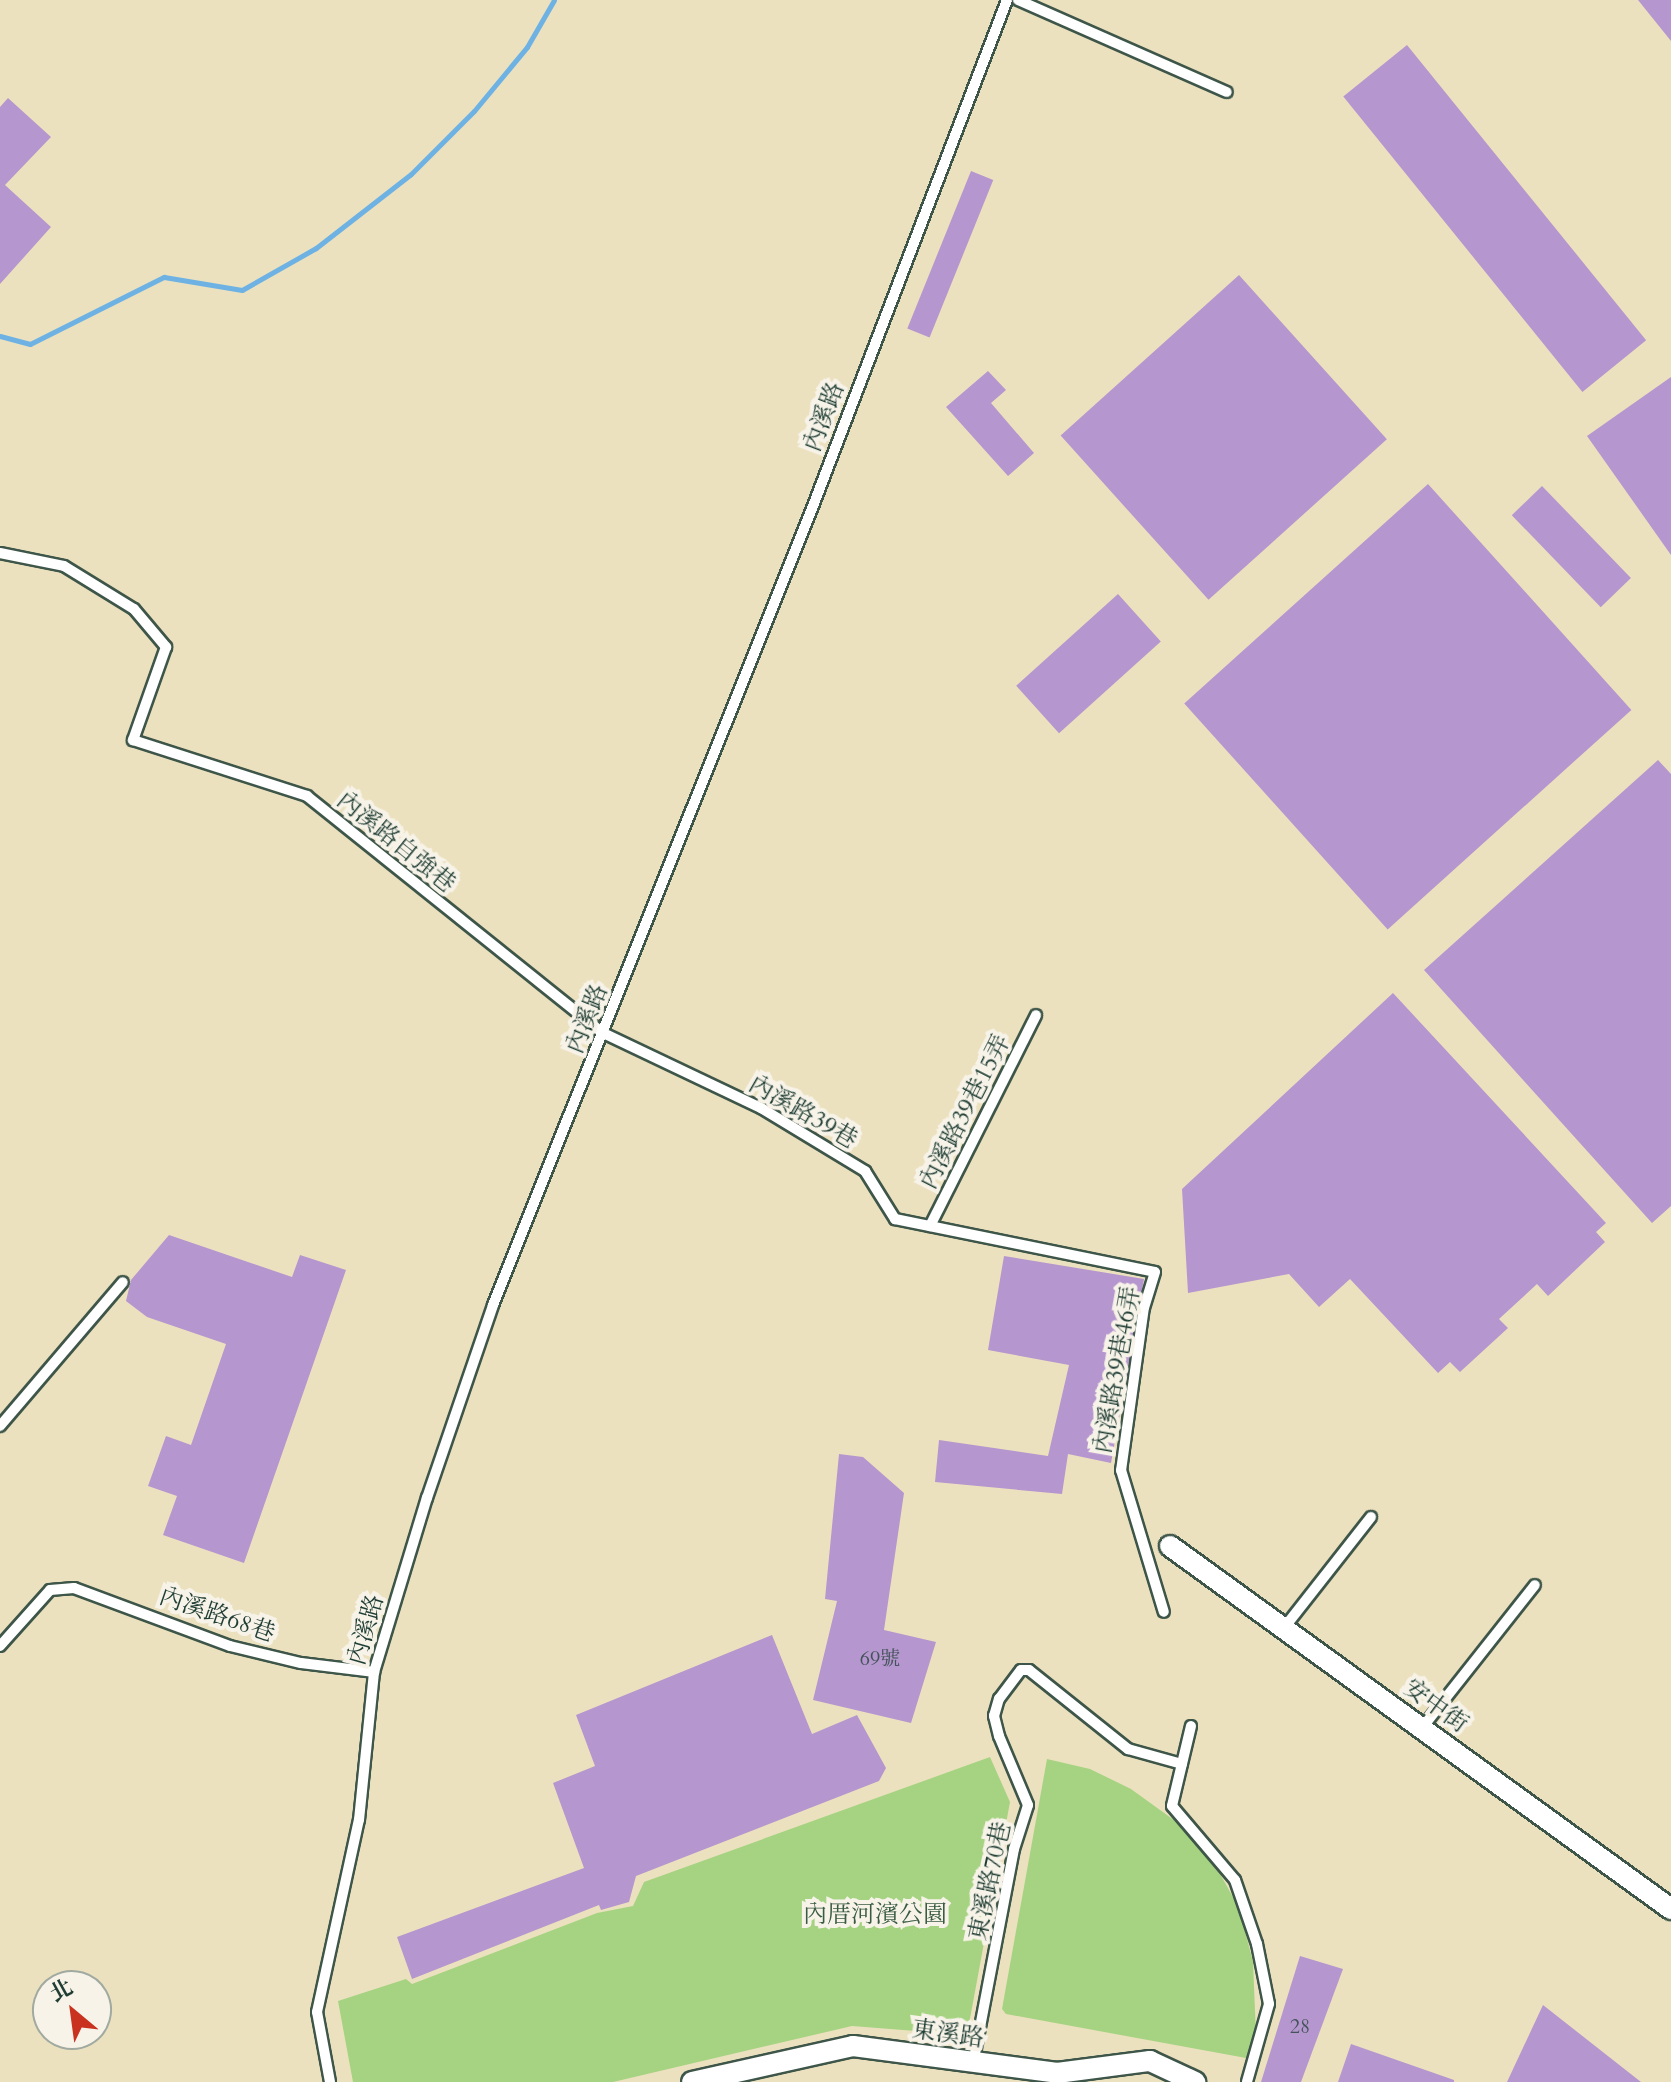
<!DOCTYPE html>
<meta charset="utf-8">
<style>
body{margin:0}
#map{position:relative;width:1671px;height:2082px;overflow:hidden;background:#ece1bf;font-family:Cardo,"Noto Serif TC",serif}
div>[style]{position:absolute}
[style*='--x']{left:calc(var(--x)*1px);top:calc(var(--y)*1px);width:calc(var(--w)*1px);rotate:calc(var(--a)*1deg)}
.green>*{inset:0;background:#a5d381}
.stream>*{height:5px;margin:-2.5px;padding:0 2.5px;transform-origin:2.5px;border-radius:2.5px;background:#6eb2e4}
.building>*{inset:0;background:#b596ce;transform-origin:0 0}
.roads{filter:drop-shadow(2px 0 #3e5649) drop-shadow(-2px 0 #3e5649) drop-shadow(0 2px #3e5649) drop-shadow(0 -2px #3e5649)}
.service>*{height:10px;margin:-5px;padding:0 5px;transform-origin:5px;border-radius:5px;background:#fff}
.minor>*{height:20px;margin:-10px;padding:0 10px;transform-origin:10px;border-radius:10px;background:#fff}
span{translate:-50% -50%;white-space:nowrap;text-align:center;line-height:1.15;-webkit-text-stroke:8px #f7f3e8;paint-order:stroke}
.number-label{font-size:20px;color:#44535a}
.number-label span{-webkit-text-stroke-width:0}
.street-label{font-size:24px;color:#1f3d34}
.park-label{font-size:24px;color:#3a5b43}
.north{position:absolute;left:32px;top:1970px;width:80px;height:80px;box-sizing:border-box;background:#f7f3e8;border:2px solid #a1aaa0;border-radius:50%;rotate:331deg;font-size:22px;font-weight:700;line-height:32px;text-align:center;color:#1f3d34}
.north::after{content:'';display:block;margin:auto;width:28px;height:36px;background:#c8321e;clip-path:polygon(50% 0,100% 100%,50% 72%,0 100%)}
</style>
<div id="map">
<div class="green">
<div style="clip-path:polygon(990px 1757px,1010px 1802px,967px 2035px,852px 2026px,613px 2082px,353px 2082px,338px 2001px,406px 1979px,412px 1984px,597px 1913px,633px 1906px,644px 1882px)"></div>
<div style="clip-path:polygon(1047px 1759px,1090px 1769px,1131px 1789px,1178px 1823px,1214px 1863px,1239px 1908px,1253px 1962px,1257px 2060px,1006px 2014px,1002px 2009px)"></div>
</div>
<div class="stream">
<div style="--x:0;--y:336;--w:31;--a:15"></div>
<div style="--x:30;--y:344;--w:150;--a:-26.6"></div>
<div style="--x:164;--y:277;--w:79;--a:9.5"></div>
<div style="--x:242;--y:290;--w:85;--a:-29.6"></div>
<div style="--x:316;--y:248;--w:120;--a:-37.9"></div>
<div style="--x:411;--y:174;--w:89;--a:-45"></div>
<div style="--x:474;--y:111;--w:83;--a:-50.4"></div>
<div style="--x:527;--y:47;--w:54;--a:-60.1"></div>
</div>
<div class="building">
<div style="clip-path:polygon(1638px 0,1671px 0,1671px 41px)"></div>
<div style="left:1407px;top:45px;width:380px;height:82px;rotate:51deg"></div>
<div style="clip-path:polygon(8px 98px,51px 137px,5px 185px,51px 227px,0 284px,0 107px)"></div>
<div style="left:971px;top:171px;width:24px;height:170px;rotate:22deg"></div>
<div style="left:1239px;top:275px;width:221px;height:240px;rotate:48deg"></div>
<div style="clip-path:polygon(988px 371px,1006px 390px,991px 403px,1034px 453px,1008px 476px,946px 407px)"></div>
<div style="clip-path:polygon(1671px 377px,1671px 555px,1587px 436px)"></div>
<div style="left:1428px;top:484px;width:304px;height:328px;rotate:48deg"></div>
<div style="left:1542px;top:486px;width:128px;height:42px;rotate:46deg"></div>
<div style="left:1118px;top:594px;width:64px;height:137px;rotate:48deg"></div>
<div style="clip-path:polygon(1658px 760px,1671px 774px,1671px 1206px,1652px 1223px,1424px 970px)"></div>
<div style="clip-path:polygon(1393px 993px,1606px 1223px,1596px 1232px,1605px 1242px,1548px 1296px,1537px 1284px,1499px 1319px,1508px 1328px,1460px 1372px,1450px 1362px,1438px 1373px,1350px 1279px,1319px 1307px,1289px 1274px,1188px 1293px,1182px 1189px)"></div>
<div style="clip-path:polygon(169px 1235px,292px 1277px,300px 1255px,346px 1270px,244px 1563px,163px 1535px,177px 1496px,148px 1486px,166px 1436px,191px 1445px,226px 1344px,147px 1317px,126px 1301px,131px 1280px)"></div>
<div style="clip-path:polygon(1004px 1256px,1144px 1279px,1111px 1463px,1068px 1454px,1062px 1494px,935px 1482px,939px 1440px,1048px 1456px,1069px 1365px,988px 1350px)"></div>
<div style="clip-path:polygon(839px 1454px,863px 1457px,904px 1493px,884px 1630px,936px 1642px,911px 1723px,813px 1700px,837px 1601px,825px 1599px)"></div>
<div style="clip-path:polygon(772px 1635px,812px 1734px,857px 1715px,886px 1768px,879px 1781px,636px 1876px,629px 1902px,601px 1910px,599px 1905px,412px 1979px,397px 1937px,584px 1868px,553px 1783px,595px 1766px,576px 1715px)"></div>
<div style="clip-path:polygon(1300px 1956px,1343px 1969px,1301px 2082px,1261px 2082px)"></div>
<div style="clip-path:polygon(1543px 2005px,1641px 2082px,1507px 2082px)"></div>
<div style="clip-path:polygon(1351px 2044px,1454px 2080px,1454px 2082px,1338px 2082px)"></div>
</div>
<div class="roads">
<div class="service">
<div style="--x:1018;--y:0;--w:228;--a:23.8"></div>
<div style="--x:0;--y:553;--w:65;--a:11.5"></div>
<div style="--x:64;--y:566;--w:82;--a:31.6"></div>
<div style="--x:134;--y:609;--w:50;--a:49.9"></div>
<div style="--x:166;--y:647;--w:99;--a:109.5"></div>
<div style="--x:133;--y:740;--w:183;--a:17.8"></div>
<div style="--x:307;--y:796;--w:379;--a:38.7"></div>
<div style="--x:603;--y:1033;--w:175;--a:25.4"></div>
<div style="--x:761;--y:1108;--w:122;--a:31.2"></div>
<div style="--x:865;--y:1171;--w:57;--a:58"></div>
<div style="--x:895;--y:1219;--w:265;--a:11.5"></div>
<div style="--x:1155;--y:1272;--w:37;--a:107"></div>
<div style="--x:1144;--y:1307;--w:165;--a:98"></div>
<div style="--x:1121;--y:1470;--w:148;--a:73.2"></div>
<div style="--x:930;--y:1226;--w:236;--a:-63.3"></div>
<div style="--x:0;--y:1426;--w:189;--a:-49.5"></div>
<div style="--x:1284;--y:1628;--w:141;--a:-51.9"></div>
<div style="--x:0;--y:1646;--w:75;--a:-48.2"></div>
<div style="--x:50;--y:1590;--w:24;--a:-5"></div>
<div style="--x:74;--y:1588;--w:166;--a:20.4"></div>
<div style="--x:230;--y:1646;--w:73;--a:13.5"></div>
<div style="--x:301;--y:1663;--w:74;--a:7"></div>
<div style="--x:1191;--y:1726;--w:82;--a:103.4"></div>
<div style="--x:1172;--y:1806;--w:97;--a:49.6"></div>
<div style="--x:1235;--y:1880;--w:68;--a:71"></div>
<div style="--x:1257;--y:1944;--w:61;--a:78.7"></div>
<div style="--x:1269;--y:2004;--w:81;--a:105.8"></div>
<div style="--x:1422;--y:1728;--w:182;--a:-51.7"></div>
<div style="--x:973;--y:2064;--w:219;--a:-79.2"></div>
<div style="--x:1014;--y:1849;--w:46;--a:-72.3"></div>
<div style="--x:1028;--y:1805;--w:75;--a:-112.8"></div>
<div style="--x:999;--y:1736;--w:21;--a:-104"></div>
<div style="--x:994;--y:1716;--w:18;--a:-74"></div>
<div style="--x:999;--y:1699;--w:36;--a:-53"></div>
<div style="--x:1021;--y:1670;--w:8;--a:0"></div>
<div style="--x:1029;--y:1670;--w:127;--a:38.6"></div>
<div style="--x:1128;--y:1749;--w:56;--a:15.5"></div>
<div style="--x:330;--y:2082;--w:71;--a:-100.5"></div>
<div style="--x:317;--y:2012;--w:197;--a:-77.7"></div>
<div style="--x:359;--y:1820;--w:149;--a:-84.2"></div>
<div style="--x:374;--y:1672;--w:182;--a:-73.1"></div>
<div style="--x:427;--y:1498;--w:204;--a:-71.1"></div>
<div style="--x:493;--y:1305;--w:861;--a:-68.17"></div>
<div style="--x:813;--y:506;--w:542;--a:-69.02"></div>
</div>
<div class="minor">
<div style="--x:1170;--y:1546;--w:619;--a:35.93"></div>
<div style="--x:692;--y:2082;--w:165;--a:-12.6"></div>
<div style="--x:853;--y:2046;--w:206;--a:7.5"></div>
<div style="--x:1057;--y:2073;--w:94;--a:-7.4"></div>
<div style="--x:1150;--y:2061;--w:50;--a:25"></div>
</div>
</div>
<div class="number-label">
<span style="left:880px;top:1658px">69號</span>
<span style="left:1300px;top:2026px">28</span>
</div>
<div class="street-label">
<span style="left:824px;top:417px;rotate:-69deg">內溪路</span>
<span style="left:396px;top:842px;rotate:39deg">內溪路自強巷</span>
<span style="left:587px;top:1019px;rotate:-68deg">內溪路</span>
<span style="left:803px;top:1112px;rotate:30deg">內溪路39巷</span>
<span style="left:965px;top:1112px;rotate:-63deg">內溪路39巷15弄</span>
<span style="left:1117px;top:1370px;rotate:-80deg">內溪路39巷46弄</span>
<span style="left:217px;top:1615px;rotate:19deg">內溪路68巷</span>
<span style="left:366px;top:1630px;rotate:-74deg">內溪路</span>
<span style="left:1436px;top:1706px;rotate:36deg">安中街</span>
<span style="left:990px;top:1881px;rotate:-78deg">東溪路70巷</span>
<span style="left:948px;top:2034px;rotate:8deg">東溪路</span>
</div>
<div class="park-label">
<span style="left:875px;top:1915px">內厝河濱公園</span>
</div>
<div class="north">北</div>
</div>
